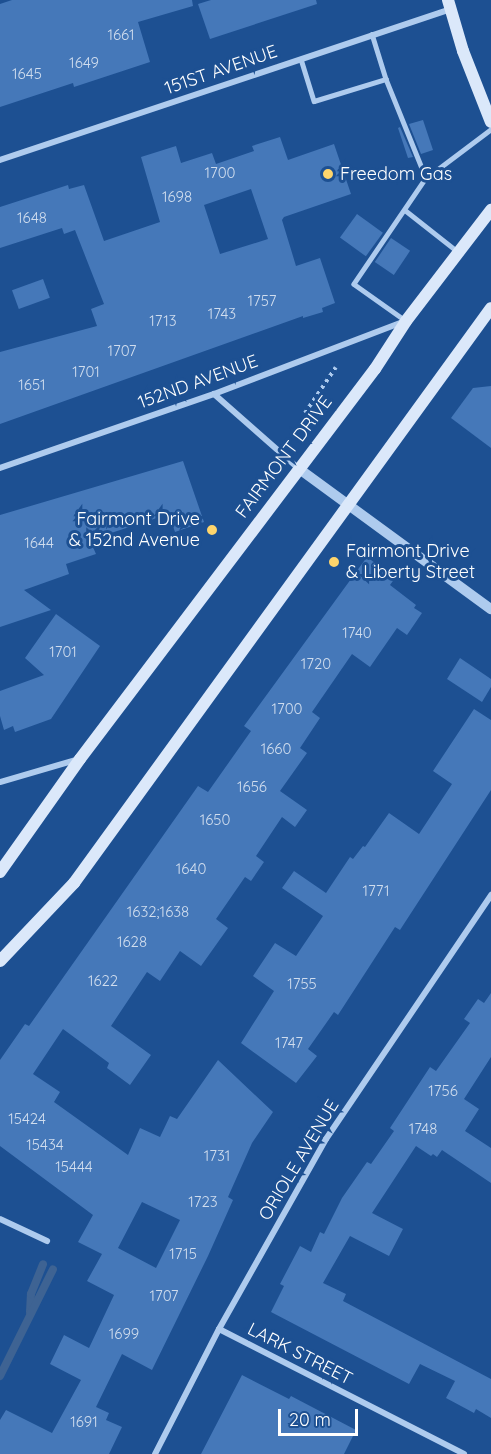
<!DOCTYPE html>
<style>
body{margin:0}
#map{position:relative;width:491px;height:1454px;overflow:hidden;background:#1d5092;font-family:Quicksand,sans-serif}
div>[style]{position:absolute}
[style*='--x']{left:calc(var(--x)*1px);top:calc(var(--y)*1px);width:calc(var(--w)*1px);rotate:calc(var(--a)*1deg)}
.stream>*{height:8px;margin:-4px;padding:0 4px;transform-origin:4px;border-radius:4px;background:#3e6393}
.building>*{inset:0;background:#4578b9;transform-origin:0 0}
.path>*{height:4px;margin-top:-2px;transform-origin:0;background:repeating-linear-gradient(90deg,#aecbee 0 3px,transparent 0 7.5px)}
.service>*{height:4.5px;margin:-2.25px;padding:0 2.25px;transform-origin:2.25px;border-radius:2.25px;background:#aecbee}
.minor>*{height:6px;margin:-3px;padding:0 3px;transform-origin:3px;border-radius:3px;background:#aecbee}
.tertiary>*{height:10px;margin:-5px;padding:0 5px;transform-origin:5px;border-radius:5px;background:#aecbee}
.secondary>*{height:12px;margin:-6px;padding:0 6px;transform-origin:6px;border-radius:6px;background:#dbe8fa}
.dots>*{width:16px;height:16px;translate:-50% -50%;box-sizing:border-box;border:3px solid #1d5092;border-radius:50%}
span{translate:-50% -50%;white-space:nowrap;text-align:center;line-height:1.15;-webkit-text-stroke:6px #1d5092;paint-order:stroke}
.number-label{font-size:15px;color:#d0ddee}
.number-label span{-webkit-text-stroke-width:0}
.street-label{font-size:18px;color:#fff}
.poi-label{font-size:18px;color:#fff}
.left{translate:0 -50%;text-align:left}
.right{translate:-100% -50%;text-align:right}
.scale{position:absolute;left:278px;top:1409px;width:80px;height:27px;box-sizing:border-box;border:3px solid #fff;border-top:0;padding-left:8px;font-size:18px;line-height:21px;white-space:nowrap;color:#fff;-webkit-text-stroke:4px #1d5092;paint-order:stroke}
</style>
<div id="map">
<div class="stream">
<div style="--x:30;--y:1312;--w:18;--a:-87"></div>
<div style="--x:31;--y:1294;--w:32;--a:-68"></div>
<div style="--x:0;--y:1376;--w:119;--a:-63.6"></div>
</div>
<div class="building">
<div style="clip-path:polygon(12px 0,192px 0,193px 6px,138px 22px,150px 62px,74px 87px,73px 83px,0 107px,0 4px)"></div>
<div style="clip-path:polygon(211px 0,316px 0,317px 4px,210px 39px,198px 4px)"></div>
<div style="clip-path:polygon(423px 120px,433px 150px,421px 154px,409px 124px)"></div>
<div style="clip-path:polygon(400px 127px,413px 157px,408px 158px,398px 128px)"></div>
<div style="clip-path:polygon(evenodd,280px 137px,288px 160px,334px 144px,351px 194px,284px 217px,282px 220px,296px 266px,320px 258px,335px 303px,322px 308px,323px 312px,303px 318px,303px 316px,0 424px,0 352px,97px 326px,91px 309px,104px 304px,75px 230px,64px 234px,62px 228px,0 248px,0 207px,68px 185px,69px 189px,84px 185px,104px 241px,160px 222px,141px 157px,176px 146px,181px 163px,212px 153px,216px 164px,254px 151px,252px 146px,280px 137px,251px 189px,268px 239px,220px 254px,204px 205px,251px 189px)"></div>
<div style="left:357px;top:214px;width:32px;height:29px;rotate:36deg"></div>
<div style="left:391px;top:238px;width:23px;height:29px;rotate:34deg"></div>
<div style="left:43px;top:279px;width:20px;height:33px;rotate:70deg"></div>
<div style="clip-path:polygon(491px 386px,491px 448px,451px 418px,473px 388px)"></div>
<div style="clip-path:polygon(183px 461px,204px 522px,175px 532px,169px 514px,108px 534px,110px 539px,92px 545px,96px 554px,66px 564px,69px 574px,24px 590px,51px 610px,0 627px,0 515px)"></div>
<div style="clip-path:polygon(evenodd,367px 557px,395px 578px,390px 585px,416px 605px,414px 608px,422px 613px,407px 635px,397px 628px,370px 667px,352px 654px,312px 712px,320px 718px,300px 748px,307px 753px,280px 791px,307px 810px,295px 827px,282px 817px,256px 856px,264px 862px,251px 881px,245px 877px,216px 919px,228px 928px,201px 966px,180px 951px,160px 981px,147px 972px,111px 1026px,151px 1055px,130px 1085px,107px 1068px,109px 1063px,63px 1029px,33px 1074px,60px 1092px,54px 1102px,128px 1155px,140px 1128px,160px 1137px,170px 1116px,177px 1119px,218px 1060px,273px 1112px,252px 1143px,228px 1197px,233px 1200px,208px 1256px,152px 1370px,122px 1354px,96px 1407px,109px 1413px,106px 1420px,122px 1427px,109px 1454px,0 1454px,0 1420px,6px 1410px,52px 1433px,81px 1380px,50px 1364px,64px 1335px,89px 1348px,114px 1295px,87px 1281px,102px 1254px,78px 1242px,93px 1215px,0 1146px,0 1060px,25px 1024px,29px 1026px,198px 786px,208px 792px,251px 731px,244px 726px,367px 557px,142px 1202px,180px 1220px,156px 1268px,118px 1248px,142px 1202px)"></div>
<div style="clip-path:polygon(56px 614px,100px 646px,51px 719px,15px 732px,13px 726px,4px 730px,0 716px,0 691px,44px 675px,25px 658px)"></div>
<div style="clip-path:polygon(460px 658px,491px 679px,491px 687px,482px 702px,447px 679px)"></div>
<div style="clip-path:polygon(474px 709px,491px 720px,491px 790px,400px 930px,395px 927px,338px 1015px,334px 1012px,308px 1049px,317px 1056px,296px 1083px,241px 1043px,274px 991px,253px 976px,275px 943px,296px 956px,323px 916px,282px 888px,294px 871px,326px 893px,350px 857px,353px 859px,363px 846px,365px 847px,389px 813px,419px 834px,452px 784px,433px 771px)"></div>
<div style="clip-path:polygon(491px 993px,491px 1057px,464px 1099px,479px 1109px,465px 1131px,491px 1148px,491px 1183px,442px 1150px,437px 1157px,433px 1154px,431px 1156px,416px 1146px,372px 1213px,403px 1229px,389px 1256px,350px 1236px,323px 1283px,346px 1294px,343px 1301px,491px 1379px,491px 1418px,476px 1409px,474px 1413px,446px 1398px,455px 1381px,420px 1364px,409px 1384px,271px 1312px,284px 1286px,280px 1284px,300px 1246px,311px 1252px,320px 1232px,324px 1234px,342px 1198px,367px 1162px,371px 1164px,394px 1131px,390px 1128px,430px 1067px,436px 1071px,470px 1023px,464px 1019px,478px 999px,484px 1003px)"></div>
<div style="clip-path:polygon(242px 1375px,289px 1399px,291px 1396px,356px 1430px,344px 1454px,201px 1454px)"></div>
</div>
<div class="path">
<div style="--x:305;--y:413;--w:55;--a:-56"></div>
</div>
<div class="service">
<div style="--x:372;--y:34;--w:47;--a:72.7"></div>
<div style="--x:386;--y:79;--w:107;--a:68"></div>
<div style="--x:426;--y:178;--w:128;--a:124.2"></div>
<div style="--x:354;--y:284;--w:64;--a:35.4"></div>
<div style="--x:301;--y:59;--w:44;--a:72.8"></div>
<div style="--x:314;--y:101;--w:75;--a:-17"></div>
<div style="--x:426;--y:178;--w:81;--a:-37"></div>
<div style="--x:405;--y:210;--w:66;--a:38.3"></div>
</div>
<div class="minor">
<div style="--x:0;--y:160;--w:476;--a:-18.5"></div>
<div style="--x:214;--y:394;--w:112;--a:41.4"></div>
<div style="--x:0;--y:468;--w:226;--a:-19.1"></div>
<div style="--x:214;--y:394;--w:202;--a:-20.9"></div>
<div style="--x:0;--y:782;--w:82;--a:-16.2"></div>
<div style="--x:0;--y:1219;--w:52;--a:25.1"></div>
<div style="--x:219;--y:1329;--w:275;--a:27"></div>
<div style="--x:155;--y:1454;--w:140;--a:-62.9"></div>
<div style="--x:219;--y:1329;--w:218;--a:-60.6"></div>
<div style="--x:326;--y:1139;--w:295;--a:-55.9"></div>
</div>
<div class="tertiary">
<div style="--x:298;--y:468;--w:239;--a:36.2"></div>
</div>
<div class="secondary">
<div style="--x:448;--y:0;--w:53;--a:73.6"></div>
<div style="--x:463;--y:51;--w:76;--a:68.5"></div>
<div style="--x:0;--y:872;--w:138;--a:-54.7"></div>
<div style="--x:80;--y:759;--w:489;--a:-52.9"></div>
<div style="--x:375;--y:369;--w:57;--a:-57.1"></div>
<div style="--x:406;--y:321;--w:140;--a:-52.6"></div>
<div style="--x:0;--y:961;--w:108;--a:-46.5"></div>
<div style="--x:74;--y:883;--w:710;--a:-54.05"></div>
</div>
<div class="dots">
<div style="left:328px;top:174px;background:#fed56c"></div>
<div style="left:212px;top:530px;background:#fed56c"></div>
<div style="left:334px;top:562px;background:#fed56c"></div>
</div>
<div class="number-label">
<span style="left:121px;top:35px">1661</span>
<span style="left:84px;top:63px">1649</span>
<span style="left:27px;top:74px">1645</span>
<span style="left:220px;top:173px">1700</span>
<span style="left:177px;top:197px">1698</span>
<span style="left:32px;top:218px">1648</span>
<span style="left:262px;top:301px">1757</span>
<span style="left:222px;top:314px">1743</span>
<span style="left:163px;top:321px">1713</span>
<span style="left:122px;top:351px">1707</span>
<span style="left:86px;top:372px">1701</span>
<span style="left:32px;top:385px">1651</span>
<span style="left:39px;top:543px">1644</span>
<span style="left:357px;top:633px">1740</span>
<span style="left:63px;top:652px">1701</span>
<span style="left:316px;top:664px">1720</span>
<span style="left:287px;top:709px">1700</span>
<span style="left:276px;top:749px">1660</span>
<span style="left:252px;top:787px">1656</span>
<span style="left:215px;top:820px">1650</span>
<span style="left:191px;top:869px">1640</span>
<span style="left:376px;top:891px">1771</span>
<span style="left:158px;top:912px">1632;1638</span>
<span style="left:132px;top:942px">1628</span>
<span style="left:103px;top:981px">1622</span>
<span style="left:302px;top:984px">1755</span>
<span style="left:289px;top:1043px">1747</span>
<span style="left:443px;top:1091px">1756</span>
<span style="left:27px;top:1119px">15424</span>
<span style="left:423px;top:1129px">1748</span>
<span style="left:45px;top:1145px">15434</span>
<span style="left:217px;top:1156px">1731</span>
<span style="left:74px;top:1167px">15444</span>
<span style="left:203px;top:1202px">1723</span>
<span style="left:183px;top:1254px">1715</span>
<span style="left:164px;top:1296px">1707</span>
<span style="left:124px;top:1334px">1699</span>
<span style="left:84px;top:1422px">1691</span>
</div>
<div class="street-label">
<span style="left:221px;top:70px;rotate:-19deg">151ST AVENUE</span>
<span style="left:198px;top:382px;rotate:-20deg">152ND AVENUE</span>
<span style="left:284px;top:457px;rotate:-53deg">FAIRMONT DRIVE</span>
<span style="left:299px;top:1160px;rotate:-59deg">ORIOLE AVENUE</span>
<span style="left:300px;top:1354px;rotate:27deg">LARK STREET</span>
</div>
<div class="poi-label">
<span class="left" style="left:340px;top:174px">Freedom Gas</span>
<span class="right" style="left:200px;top:530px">Fairmont Drive<br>&amp; 152nd Avenue</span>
<span class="left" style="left:346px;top:562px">Fairmont Drive<br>&amp; Liberty Street</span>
</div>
<div class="scale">20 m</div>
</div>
